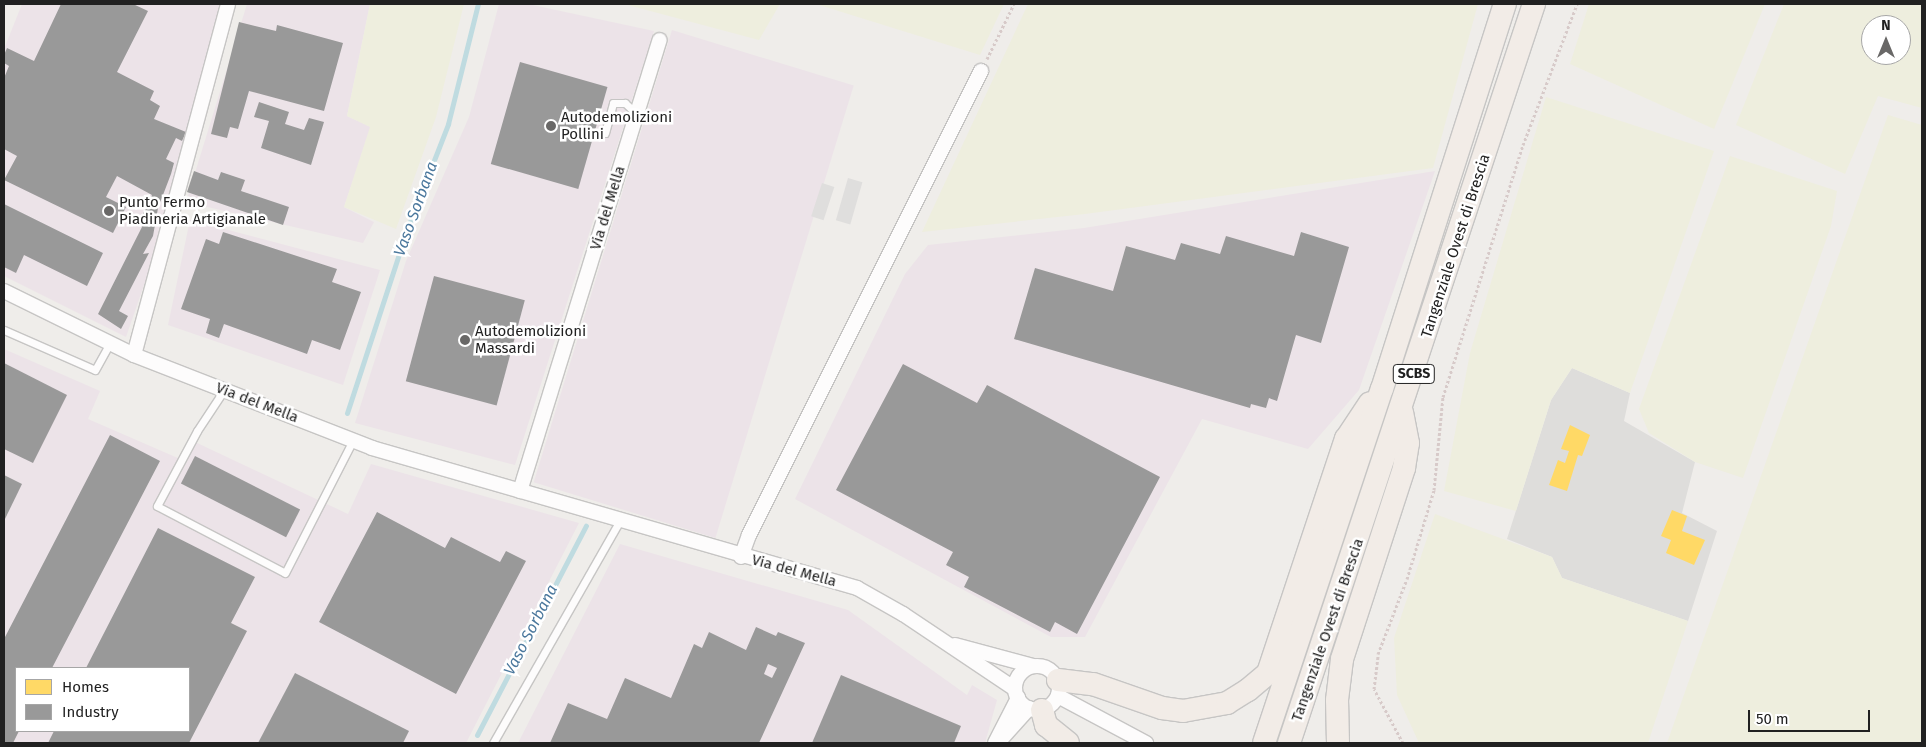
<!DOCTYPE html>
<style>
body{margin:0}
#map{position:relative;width:1926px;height:747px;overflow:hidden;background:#efedea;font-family:"Fira Sans",sans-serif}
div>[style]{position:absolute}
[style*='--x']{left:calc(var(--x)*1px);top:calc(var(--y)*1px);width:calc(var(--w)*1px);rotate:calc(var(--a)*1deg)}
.residential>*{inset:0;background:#dedddb}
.industrial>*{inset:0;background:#ece3e8;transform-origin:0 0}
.farmland>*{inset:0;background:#eeeede}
.parking>*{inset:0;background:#dfdedd;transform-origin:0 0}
.homes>*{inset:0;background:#ffd966}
.industry>*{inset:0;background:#999;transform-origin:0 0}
.stream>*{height:5px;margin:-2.5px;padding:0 2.5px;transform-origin:2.5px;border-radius:2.5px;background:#bfdbe0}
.path>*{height:3px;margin-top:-1.5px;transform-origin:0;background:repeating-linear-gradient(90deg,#d7cac9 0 2.5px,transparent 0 5px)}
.roads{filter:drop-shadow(1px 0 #c6c5c4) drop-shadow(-1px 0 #c6c5c4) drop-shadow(0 1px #c6c5c4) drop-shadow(0 -1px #c6c5c4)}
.lane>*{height:7px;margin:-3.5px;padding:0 3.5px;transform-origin:3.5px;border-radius:3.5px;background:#fdfcfc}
.street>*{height:14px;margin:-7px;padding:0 7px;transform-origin:7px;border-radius:7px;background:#fdfcfc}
.street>.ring{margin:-7px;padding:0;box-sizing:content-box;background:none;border:14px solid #fdfcfc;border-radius:50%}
.primary>*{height:22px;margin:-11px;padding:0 11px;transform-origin:11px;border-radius:11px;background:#f2ece7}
.dots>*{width:14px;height:14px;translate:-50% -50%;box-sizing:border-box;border:2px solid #fff;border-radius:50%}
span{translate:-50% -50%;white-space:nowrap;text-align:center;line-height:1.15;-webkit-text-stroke:5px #fff;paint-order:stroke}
.shield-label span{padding:1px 4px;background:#fff;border:1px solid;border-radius:4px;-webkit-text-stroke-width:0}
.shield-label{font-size:14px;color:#212121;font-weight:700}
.poi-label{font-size:15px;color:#212121}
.left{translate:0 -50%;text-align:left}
.street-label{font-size:15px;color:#212121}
.water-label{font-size:16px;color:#4b789d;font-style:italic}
.frame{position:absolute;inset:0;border:5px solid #212121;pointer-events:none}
.legend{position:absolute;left:15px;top:667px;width:175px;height:65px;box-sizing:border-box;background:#fff;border:1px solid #a6a6a6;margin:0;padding:6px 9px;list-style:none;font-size:15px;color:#212121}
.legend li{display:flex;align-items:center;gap:10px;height:25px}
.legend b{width:25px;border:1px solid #a6a6a6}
.north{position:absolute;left:1861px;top:15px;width:50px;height:50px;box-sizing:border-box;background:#fff;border:1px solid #a6a6a6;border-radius:50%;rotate:0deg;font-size:14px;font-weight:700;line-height:20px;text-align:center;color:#212121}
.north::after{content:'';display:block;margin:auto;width:18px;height:22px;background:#696867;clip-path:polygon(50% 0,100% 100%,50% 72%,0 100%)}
.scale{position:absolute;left:1748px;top:710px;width:122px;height:22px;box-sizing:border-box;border:2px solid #212121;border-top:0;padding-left:6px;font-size:15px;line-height:18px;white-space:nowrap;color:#212121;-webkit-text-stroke:4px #fff;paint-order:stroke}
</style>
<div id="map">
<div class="residential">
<div style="clip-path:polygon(1572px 368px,1630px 393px,1624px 421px,1695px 462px,1682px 513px,1717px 531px,1688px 621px,1562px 578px,1552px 557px,1507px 539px,1551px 400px)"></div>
</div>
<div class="industrial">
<div style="clip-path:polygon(22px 4px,223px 4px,180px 181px,126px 337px,4px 276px,4px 49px)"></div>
<div style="clip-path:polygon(247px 4px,370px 4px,347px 116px,371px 127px,344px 207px,374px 222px,363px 243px,186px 202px)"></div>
<div style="clip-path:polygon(499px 4px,528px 4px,654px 31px,515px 465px,355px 423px,406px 261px,469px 117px)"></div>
<div style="left:672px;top:30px;width:190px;height:473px;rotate:17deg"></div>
<div style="clip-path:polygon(1435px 171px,1359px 390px,1308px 449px,1202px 419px,1085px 637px,1051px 637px,795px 499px,905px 274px,928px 245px,1084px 228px)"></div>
<div style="clip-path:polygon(190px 220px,380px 270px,343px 385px,168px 325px)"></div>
<div style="clip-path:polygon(evenodd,4px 349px,100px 391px,88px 419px,187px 462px,195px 442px,348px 514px,371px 464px,579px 523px,466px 743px,4px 743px,4px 349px,16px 668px,189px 668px,189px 731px,16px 731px,16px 668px)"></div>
<div style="clip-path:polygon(620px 544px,848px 610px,967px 695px,972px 685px,997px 700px,985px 743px,518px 743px)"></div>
</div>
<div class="farmland">
<div style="clip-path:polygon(370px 4px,464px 4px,436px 117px,396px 229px,344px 207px,370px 127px,347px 116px)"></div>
<div style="clip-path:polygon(624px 4px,780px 4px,759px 40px)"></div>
<div style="clip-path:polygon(816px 4px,1004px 4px,980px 55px)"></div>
<div style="clip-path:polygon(1028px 4px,1478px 4px,1433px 168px,1085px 214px,922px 232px)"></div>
<div style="clip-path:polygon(1589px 4px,1765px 4px,1714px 129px,1570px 64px)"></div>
<div style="clip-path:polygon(evenodd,1784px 4px,1922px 4px,1922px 108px,1878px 96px,1845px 174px,1736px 125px,1784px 4px,1871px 25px,1901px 25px,1901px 55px,1871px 55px,1871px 25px)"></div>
<div style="clip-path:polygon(1546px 97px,1714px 151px,1630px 393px,1572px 368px,1551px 400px,1516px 511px,1444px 491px,1470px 353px)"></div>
<div style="clip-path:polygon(1888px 115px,1922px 125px,1922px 743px,1667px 743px)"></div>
<div style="clip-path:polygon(1730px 156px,1837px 191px,1831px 226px,1743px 478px,1695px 462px,1649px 433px,1639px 409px)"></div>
<div style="clip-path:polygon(1435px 514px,1552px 557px,1562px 578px,1688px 621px,1648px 743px,1419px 743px,1397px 695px,1394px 638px)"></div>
</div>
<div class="parking">
<div style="left:848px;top:178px;width:15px;height:44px;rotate:16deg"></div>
<div style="left:822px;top:183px;width:13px;height:35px;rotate:18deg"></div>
</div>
<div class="homes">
<div style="clip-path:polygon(1570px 425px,1590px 435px,1582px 456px,1578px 455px,1567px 491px,1549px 485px,1558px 460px,1565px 463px,1569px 451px,1561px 449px)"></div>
<div style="clip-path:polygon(1672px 510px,1687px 516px,1682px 531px,1705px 540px,1694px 565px,1666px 553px,1671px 540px,1661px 536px)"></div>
</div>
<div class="industry">
<div style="clip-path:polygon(61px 4px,133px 4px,148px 11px,117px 72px,154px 91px,150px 100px,160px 106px,154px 119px,186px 132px,182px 141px,176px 138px,166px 159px,174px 163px,171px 174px,158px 208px,153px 236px,143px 254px,149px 253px,119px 311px,128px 316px,121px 329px,98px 314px,144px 223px,140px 220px,152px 195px,117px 176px,106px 197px,126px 207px,113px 233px,4px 180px,17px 156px,4px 149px,4px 78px,9px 66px,4px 63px,4px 55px,7px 48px,34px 61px)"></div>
<div style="clip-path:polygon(239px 22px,276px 31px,277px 25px,343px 43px,324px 111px,249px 91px,238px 129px,230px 127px,227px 138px,211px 134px)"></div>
<div style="left:520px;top:62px;width:91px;height:106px;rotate:16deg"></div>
<div style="clip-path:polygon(259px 102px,289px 112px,285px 124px,304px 130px,309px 118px,324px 122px,311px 165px,261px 148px,269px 121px,254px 117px)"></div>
<div style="clip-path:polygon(194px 171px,218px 180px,221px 172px,245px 180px,241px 191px,289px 207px,283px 225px,187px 192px)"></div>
<div style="clip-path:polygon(4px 204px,103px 253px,87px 286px,24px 255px,16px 273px,4px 267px)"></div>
<div style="clip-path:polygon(223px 232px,337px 269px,332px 282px,361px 292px,340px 350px,312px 340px,307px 354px,224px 324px,219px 338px,206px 333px,210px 319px,181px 309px,206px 239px,219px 244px)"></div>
<div style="clip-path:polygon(1301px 232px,1349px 247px,1321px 343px,1296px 335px,1277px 401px,1269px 398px,1266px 408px,1251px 404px,1250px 408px,1014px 339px,1035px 268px,1113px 291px,1126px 246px,1175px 260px,1181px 243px,1220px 254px,1226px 236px,1294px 256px)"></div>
<div style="left:434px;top:276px;width:94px;height:109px;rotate:15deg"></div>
<div style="clip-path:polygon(4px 363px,67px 395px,33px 463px,4px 449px)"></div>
<div style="clip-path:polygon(903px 364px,977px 403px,987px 385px,1160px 477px,1077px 634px,1055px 622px,1050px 632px,964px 587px,969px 577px,946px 565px,953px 552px,836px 490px)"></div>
<div style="clip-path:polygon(110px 435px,160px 461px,52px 668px,16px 668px,16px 731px,19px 731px,13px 743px,4px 743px,4px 639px)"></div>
<div style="left:195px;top:456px;width:118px;height:31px;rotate:27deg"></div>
<div style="clip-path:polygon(4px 475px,22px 484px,4px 521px)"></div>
<div style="clip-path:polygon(377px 512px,445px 548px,451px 537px,500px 562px,506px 551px,526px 561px,456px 694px,319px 622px)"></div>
<div style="clip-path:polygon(158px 528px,255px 577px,231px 623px,247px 631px,189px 743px,48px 743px,54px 731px,189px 731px,189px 668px,86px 668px)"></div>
<div style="clip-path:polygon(evenodd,756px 627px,776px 636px,778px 632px,805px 643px,759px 743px,550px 743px,568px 703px,607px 719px,625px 678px,671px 698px,694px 644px,702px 648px,709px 632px,746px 650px,756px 627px,768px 664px,777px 668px,772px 678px,764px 674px,768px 664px)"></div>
<div style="clip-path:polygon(295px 673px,409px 731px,403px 743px,258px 743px)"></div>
<div style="clip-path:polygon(841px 675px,961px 726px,954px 743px,812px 743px)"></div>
</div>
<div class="stream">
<div style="--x:347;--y:413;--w:190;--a:-71.9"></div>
<div style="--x:406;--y:232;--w:116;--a:-68.7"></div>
<div style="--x:448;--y:124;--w:124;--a:-76"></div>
<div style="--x:477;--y:735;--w:236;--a:-62.5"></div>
</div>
<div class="path">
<div style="--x:987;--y:59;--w:61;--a:-63.9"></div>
<div style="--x:1403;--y:743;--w:61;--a:-118.2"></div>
<div style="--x:1374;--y:689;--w:35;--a:-83"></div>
<div style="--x:1378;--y:654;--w:80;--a:-68.9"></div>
<div style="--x:1407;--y:579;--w:93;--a:-73.1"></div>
<div style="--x:1434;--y:490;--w:93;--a:-84.5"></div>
<div style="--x:1443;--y:397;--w:264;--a:-72.4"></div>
<div style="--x:1523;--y:145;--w:151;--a:-69"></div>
</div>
<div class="roads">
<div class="lane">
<div style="--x:605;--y:133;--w:31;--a:-75"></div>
<div style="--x:613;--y:103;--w:12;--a:0"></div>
<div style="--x:625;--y:103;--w:16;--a:43"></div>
<div style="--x:4;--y:330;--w:99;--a:23.7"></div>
<div style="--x:95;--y:370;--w:31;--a:-61"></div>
<div style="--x:224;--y:390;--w:49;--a:123.4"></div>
<div style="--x:197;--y:431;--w:85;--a:118.1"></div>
<div style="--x:157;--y:506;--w:144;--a:27.6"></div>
<div style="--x:285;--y:573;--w:149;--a:-62.9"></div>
<div style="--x:493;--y:743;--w:257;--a:-60.3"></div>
</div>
<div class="street">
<div style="--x:4;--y:291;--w:145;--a:26.2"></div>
<div style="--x:134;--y:355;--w:256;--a:21.3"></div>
<div style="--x:372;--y:448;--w:505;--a:16.1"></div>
<div style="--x:857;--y:588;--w:53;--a:29.5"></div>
<div style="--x:903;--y:614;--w:135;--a:33.8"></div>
<div style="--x:134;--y:355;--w:363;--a:-75"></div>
<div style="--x:520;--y:491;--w:472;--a:-72.8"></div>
<div style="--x:741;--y:557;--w:23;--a:-70"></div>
<div style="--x:749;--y:535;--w:519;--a:-63.43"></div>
<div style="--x:955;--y:645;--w:81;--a:15.1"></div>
<div class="ring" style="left:1015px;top:666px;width:30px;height:30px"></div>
<div style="--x:1058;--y:696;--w:100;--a:28.1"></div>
<div style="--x:1003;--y:737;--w:39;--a:-48"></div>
<div style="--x:995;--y:743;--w:51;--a:-62.9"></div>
</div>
<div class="primary">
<div style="--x:1058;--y:680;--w:35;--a:7"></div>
<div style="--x:1093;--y:684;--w:73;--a:19.2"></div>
<div style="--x:1162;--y:708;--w:21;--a:8"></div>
<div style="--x:1183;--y:711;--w:45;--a:-10.3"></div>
<div style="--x:1227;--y:703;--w:25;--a:-32"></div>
<div style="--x:1248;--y:690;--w:26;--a:-40"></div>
<div style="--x:1268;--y:673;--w:247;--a:-71.6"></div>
<div style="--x:1346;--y:439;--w:43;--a:-56.3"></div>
<div style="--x:1042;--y:710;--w:16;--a:75"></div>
<div style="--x:1046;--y:725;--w:28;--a:39"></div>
<div style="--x:1264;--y:743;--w:373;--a:-71.6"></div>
<div style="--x:1382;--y:389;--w:404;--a:-72.3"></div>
<div style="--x:1289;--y:743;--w:779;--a:-71.66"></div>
<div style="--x:1338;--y:743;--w:43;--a:-91.3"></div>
<div style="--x:1337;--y:700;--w:41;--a:-83"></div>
<div style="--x:1342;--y:659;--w:201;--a:-72"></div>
<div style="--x:1404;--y:468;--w:25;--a:-81"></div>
<div style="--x:1408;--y:443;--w:31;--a:-101"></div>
</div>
</div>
<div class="dots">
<div style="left:551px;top:126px;background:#696867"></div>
<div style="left:109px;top:211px;background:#696867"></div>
<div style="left:465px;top:340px;background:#696867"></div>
</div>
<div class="shield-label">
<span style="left:1414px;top:374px">SCBS</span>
</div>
<div class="poi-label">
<span class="left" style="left:561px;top:126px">Autodemolizioni<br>Pollini</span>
<span class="left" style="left:119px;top:211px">Punto Fermo<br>Piadineria Artigianale</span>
<span class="left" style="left:475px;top:340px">Autodemolizioni<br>Massardi</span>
</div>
<div class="street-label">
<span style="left:608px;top:208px;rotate:-73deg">Via del Mella</span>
<span style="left:1456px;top:246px;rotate:-72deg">Tangenziale Ovest di Brescia</span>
<span style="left:257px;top:403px;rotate:21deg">Via del Mella</span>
<span style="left:794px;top:571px;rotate:15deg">Via del Mella</span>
<span style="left:1328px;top:630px;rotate:-71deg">Tangenziale Ovest di Brescia</span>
</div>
<div class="water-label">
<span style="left:416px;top:209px;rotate:-70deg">Vaso Sorbana</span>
<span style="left:531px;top:630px;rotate:-63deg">Vaso Sorbana</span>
</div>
<div class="frame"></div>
<ul class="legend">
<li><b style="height:14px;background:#ffd966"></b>Homes</li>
<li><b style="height:14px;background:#999"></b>Industry</li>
</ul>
<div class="north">N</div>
<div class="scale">50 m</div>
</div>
